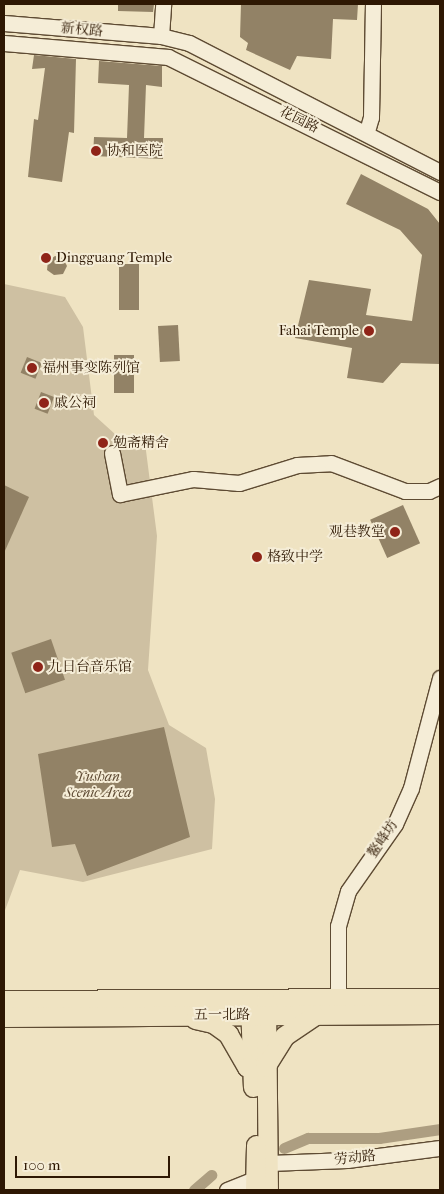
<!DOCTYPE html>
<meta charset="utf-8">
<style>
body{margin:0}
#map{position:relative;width:444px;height:1194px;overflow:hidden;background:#efe3c2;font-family:"IM FELL French Canon","Noto Serif SC",serif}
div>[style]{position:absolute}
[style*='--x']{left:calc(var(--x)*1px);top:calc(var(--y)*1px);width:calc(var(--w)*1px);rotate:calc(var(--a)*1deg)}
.green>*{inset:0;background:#cec0a2}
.canal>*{height:11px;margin:-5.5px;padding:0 5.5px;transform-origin:5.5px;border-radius:5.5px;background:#ad9e81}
.building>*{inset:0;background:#928266;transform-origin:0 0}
.roads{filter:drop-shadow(1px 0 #5e4b33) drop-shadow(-1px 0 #5e4b33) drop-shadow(0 1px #5e4b33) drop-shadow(0 -1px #5e4b33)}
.minor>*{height:15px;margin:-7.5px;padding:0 7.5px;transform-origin:7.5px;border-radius:7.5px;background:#f5edd7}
.major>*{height:19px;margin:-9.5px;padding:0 9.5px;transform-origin:9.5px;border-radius:9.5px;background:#efe3c2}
.dots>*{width:14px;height:14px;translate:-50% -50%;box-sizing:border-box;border:2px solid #f5edd7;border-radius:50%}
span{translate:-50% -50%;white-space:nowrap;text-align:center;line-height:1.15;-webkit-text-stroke:4px #f5edd7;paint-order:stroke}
.street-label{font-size:14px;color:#2e1803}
.poi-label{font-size:14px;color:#2e1803}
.left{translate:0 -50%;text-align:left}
.right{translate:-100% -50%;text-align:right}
.park-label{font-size:14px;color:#5e4a33;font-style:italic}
.frame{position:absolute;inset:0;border:5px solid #2e1803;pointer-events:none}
.scale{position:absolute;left:15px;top:1156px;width:155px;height:22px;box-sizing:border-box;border:2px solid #2e1803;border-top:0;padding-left:6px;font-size:15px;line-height:18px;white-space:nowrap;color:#2e1803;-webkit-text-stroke:4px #f5edd7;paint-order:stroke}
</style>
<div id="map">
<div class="green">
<div style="clip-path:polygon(4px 284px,65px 297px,83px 327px,94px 415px,116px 435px,145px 443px,157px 536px,148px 670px,169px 725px,206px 748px,215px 799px,212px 849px,83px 882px,20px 870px,4px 913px)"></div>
</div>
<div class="canal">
<div style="--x:284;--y:1148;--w:26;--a:-23"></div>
<div style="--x:308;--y:1138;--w:71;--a:0"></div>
<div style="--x:379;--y:1138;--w:62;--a:-8.4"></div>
<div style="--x:194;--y:1190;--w:23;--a:-41"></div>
</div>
<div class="building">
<div style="clip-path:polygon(118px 4px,154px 4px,153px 12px,118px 11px)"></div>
<div style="clip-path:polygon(241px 4px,358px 4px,357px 20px,333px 19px,331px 59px,297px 56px,290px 70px,246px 50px,248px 43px,240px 37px)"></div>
<div style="clip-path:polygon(34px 55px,76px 59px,74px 133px,69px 132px,62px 182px,28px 177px,34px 119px,38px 120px,45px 68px,32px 69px)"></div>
<div style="clip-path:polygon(99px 61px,162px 66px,162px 87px,146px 85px,144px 138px,163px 138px,163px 159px,93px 156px,94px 137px,127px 138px,129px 85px,98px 83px)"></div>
<div style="clip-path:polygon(361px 174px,428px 209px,440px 224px,440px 364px,401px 363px,383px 383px,347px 378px,352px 348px,295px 338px,309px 280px,371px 289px,366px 315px,412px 321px,422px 255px,400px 230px,346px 204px)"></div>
<div style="clip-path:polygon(55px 256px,63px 258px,67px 266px,63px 274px,54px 275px,47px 270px,48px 261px)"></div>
<div style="left:119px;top:264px;width:20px;height:46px"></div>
<div style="left:178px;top:325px;width:36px;height:20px;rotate:87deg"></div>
<div style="left:114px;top:355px;width:20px;height:38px"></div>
<div style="left:27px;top:357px;width:16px;height:17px;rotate:22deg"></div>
<div style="left:41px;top:392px;width:14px;height:18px;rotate:21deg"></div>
<div style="clip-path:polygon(4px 485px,29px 497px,4px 553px)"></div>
<div style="left:403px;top:505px;width:42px;height:36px;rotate:66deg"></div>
<div style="left:51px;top:639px;width:43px;height:42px;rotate:71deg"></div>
<div style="clip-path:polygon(164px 727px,190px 837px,87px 876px,75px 844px,52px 847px,38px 754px)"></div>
</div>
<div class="roads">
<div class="minor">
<div style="--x:4;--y:23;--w:158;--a:4.7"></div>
<div style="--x:161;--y:36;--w:29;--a:14"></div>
<div style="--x:189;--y:43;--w:282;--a:27.2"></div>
<div style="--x:161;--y:36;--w:32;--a:-86"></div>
<div style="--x:4;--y:43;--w:165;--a:4.9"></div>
<div style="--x:168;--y:57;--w:304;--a:26.4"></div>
<div style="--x:367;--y:131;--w:15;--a:-74"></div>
<div style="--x:371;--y:117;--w:113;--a:-89"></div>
<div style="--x:112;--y:453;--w:42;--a:79"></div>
<div style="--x:120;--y:494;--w:75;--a:-11.6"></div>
<div style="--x:193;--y:479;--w:46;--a:5"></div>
<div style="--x:239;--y:483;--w:61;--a:-17.2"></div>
<div style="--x:297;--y:465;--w:34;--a:-3"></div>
<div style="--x:331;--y:463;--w:79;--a:20.7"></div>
<div style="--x:405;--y:491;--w:24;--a:0"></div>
<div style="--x:429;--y:491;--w:12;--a:-24"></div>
<div style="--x:338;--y:999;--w:73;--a:-90"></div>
<div style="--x:338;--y:926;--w:36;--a:-74"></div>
<div style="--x:348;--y:891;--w:82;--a:-55"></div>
<div style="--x:395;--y:824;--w:39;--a:-66"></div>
<div style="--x:411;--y:788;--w:114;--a:-75.2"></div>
<div style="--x:269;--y:1163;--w:78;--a:-2.2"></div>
<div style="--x:347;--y:1160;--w:94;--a:-7.4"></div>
<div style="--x:227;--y:1190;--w:31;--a:-22"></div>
</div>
<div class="major">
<div style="--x:4;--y:1000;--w:436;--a:-0.3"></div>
<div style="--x:250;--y:1002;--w:85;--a:88"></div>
<div style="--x:266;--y:1002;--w:188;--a:89.4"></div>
<div style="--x:4;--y:1017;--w:436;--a:-0.4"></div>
<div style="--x:195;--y:1019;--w:18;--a:13"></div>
<div style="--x:213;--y:1023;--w:19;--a:36"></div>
<div style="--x:228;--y:1034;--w:38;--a:60"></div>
<div style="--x:247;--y:1067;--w:5;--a:11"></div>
<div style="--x:265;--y:1067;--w:36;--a:-58"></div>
<div style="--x:284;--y:1036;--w:37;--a:-34"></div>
<div style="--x:255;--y:1190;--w:45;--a:-88.7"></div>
</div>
</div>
<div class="dots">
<div style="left:96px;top:151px;background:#8f2418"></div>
<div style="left:46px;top:258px;background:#8f2418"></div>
<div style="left:369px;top:331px;background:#8f2418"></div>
<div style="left:32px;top:368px;background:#8f2418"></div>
<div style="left:44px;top:403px;background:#8f2418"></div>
<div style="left:103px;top:443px;background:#8f2418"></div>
<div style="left:395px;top:532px;background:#8f2418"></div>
<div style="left:257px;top:557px;background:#8f2418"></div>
<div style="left:38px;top:667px;background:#8f2418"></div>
</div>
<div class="street-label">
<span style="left:82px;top:30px;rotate:5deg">新权路</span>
<span style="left:299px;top:120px;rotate:26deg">花园路</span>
<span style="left:383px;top:839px;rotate:-56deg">鳌峰坊</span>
<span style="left:222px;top:1015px">五一北路</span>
<span style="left:355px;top:1158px;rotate:-6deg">劳动路</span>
</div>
<div class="poi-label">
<span class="left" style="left:107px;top:151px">协和医院</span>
<span class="left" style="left:56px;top:258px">Dingguang Temple</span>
<span class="right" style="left:359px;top:331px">Fahai Temple</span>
<span class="left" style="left:42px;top:368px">福州事变陈列馆</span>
<span class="left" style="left:54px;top:403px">戚公祠</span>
<span class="left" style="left:113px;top:443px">勉斋精舍</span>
<span class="right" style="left:385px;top:532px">观巷教堂</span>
<span class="left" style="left:267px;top:557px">格致中学</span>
<span class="left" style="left:48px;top:667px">九日台音乐馆</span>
</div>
<div class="park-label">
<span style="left:98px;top:785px">Yushan<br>Scenic Area</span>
</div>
<div class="frame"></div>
<div class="scale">100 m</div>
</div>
